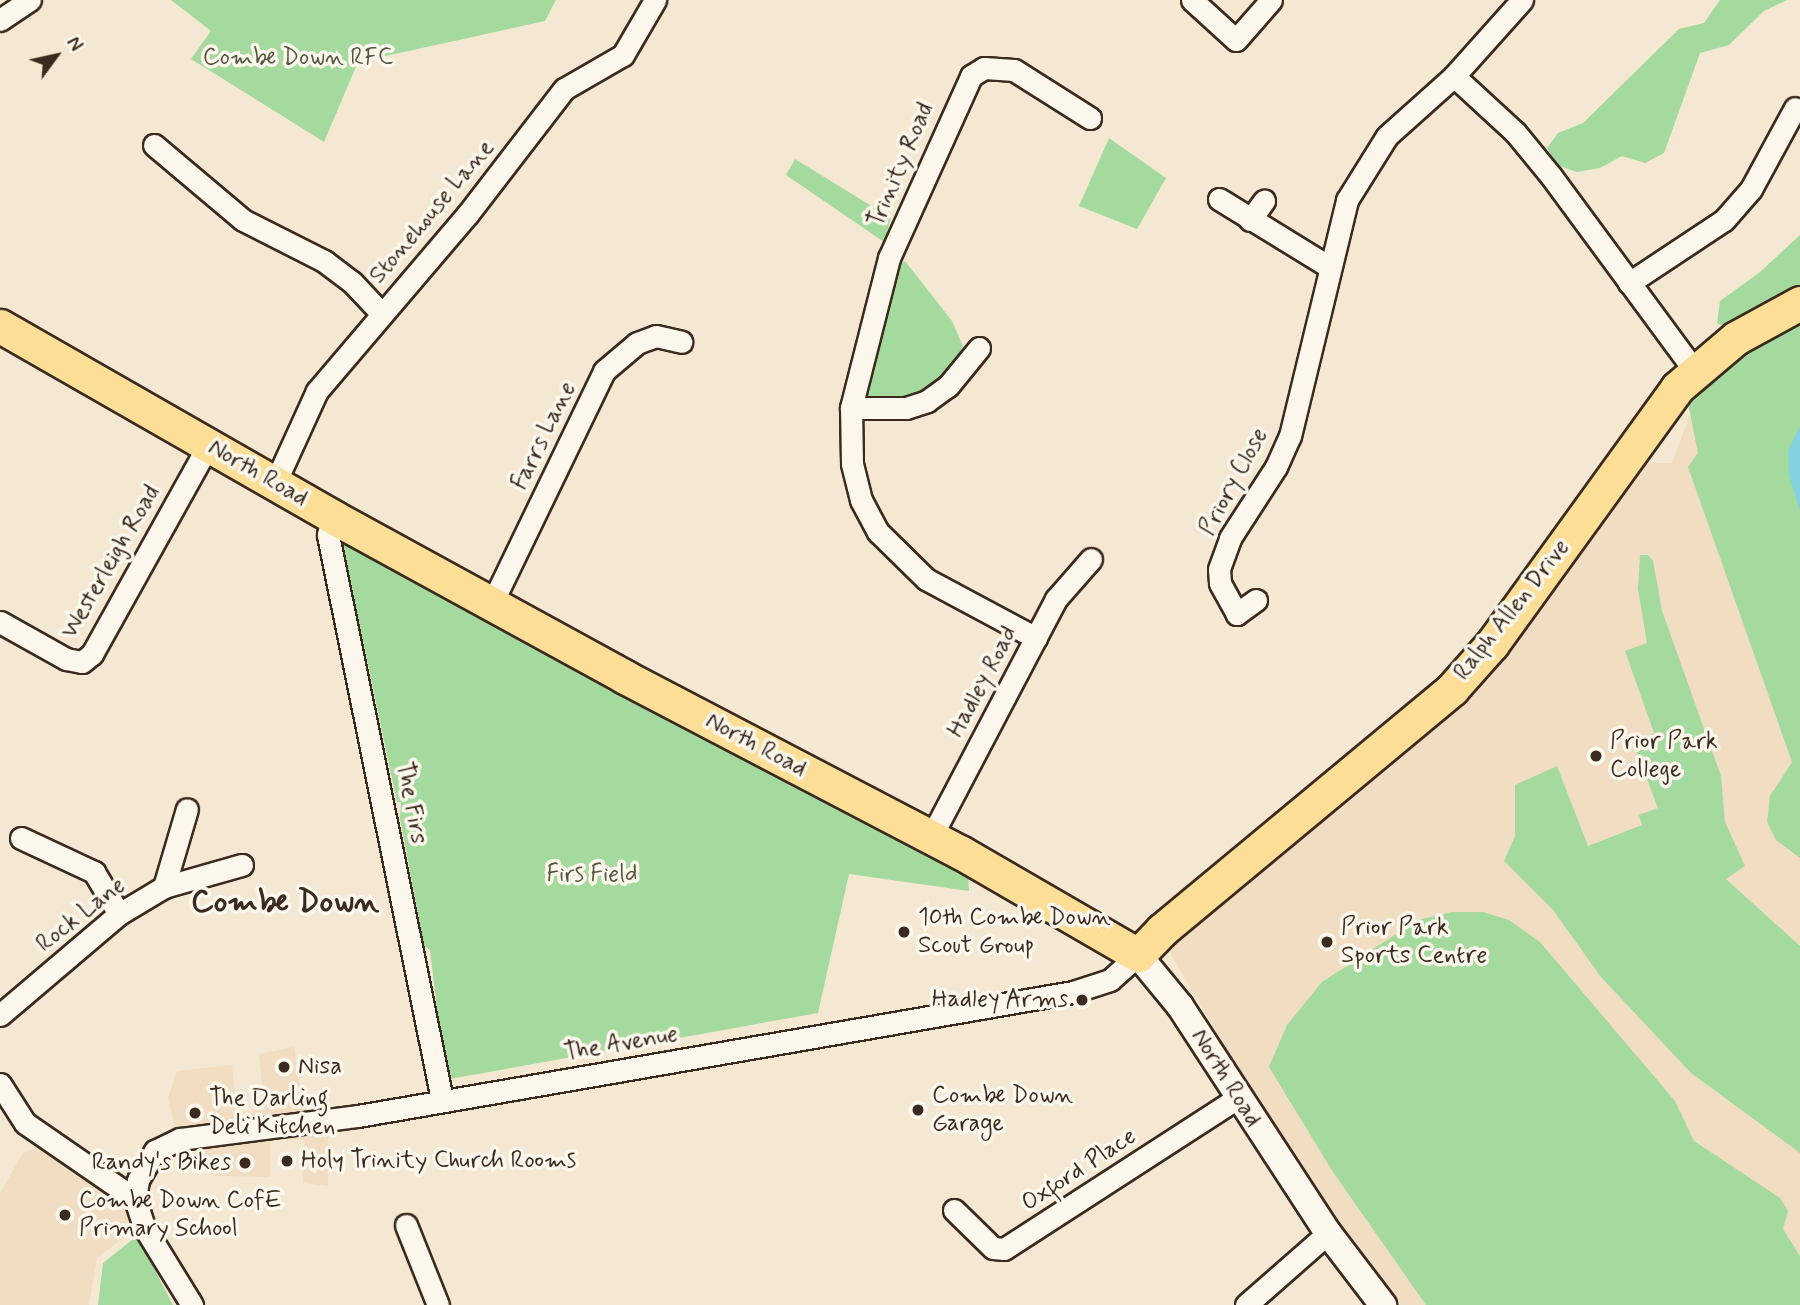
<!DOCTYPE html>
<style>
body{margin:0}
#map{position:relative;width:1800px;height:1305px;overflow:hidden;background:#f5e8d3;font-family:Mynerve,sans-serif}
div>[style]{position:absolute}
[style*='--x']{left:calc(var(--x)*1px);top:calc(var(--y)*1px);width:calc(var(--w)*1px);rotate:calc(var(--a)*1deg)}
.built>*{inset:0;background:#f1ddc2}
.green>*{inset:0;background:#a4da9d}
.water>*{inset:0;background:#83d2e1}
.roads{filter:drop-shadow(2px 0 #3b2a1e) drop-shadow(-2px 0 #3b2a1e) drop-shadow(0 2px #3b2a1e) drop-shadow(0 -2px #3b2a1e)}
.minor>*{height:21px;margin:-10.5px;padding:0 10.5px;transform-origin:10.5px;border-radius:10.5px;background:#fbf7ec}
.tertiary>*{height:26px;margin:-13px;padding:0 13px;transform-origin:13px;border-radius:13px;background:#fbf7ec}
.primary>*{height:33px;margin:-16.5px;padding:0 16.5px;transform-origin:16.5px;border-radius:16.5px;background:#fdde96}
.dots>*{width:19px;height:19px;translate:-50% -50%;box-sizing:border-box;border:4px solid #fbf7ec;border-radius:50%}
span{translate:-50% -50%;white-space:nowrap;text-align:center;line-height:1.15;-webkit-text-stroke:7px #fbf7ec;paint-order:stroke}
.park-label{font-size:24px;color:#55563e}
.street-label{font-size:24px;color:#3b2a1e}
.poi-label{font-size:24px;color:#3b2a1e}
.left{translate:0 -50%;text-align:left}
.right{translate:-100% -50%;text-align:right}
.district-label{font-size:32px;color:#3b2a1e;font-weight:700}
.north{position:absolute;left:21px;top:21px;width:70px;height:70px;-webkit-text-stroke:5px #fbf7ec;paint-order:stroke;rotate:57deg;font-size:19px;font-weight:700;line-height:28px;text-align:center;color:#3b2a1e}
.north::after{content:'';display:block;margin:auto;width:24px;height:32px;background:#3b2a1e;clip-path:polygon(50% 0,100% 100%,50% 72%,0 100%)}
</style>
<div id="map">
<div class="built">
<div style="clip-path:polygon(1700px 387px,1800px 568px,1800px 1305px,1399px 1305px,1290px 1160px,1165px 944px,1310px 827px,1636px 463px,1672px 463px)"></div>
<div style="clip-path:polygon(294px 1047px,301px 1092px,322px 1104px,328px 1131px,328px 1186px,303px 1183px,304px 1140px,270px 1139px,270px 1177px,214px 1176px,207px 1169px,198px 1124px,175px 1128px,168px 1098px,177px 1071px,232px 1065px,237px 1112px,265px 1110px,259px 1054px)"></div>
<div style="clip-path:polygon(40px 1145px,126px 1202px,135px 1229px,97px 1258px,89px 1305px,0 1305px,0 1194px,22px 1154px)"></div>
</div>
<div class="green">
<div style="clip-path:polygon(171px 0,556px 0,545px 21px,358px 62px,324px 142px,191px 59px,211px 31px)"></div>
<div style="clip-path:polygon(1720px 0,1787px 0,1764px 11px,1729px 45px,1700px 53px,1664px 153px,1645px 163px,1622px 156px,1600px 168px,1577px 172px,1557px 165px,1547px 148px,1558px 133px,1583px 123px,1679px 29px,1704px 23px)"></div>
<div style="clip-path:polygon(1109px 138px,1166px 178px,1137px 229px,1079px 206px)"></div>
<div style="clip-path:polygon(795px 159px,891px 218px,884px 242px,786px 175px)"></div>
<div style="clip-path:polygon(1800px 235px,1800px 292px,1730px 329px,1717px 323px,1720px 301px,1760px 272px)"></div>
<div style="clip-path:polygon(905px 261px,952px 321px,963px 346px,942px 384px,912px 402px,869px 398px,864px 388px,893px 268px)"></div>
<div style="clip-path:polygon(1800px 312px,1800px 858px,1776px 840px,1767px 822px,1770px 796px,1792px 762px,1688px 467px,1698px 453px,1688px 403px,1701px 373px)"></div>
<div style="clip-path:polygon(342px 541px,968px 876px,969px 891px,849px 874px,818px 1013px,450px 1079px,444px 1066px,430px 950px,424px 946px,400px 818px,401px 802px,397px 802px)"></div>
<div style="clip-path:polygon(1640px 555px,1648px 555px,1653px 561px,1662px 611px,1721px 776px,1725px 822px,1745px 866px,1726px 879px,1800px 946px,1800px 1153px,1691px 1073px,1601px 977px,1553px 910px,1504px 861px,1515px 836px,1515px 785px,1557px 766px,1588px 846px,1642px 825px,1639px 815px,1658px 808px,1634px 745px,1654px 733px,1625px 651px,1647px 643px,1638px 589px)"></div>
<div style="clip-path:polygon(1452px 912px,1483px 912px,1509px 920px,1540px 942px,1675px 1101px,1694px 1141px,1780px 1198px,1788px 1211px,1783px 1229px,1800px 1256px,1800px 1305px,1426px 1305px,1333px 1172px,1269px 1067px,1287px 1025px,1322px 982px,1418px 920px)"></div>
<div style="clip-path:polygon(137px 1236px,173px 1305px,98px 1305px,103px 1263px)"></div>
</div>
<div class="water">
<div style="clip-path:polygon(1800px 426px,1800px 511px,1789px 475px,1788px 451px)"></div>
</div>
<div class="roads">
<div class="minor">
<div style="--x:1192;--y:0;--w:59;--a:42.3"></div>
<div style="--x:1236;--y:40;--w:53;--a:-48.8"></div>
<div style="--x:0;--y:20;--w:36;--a:-34"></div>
<div style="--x:1454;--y:76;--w:83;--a:42.6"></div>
<div style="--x:1515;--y:132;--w:57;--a:50.7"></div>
<div style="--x:1551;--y:176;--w:241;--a:53.6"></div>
<div style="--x:154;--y:145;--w:116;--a:40.1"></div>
<div style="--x:243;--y:220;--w:91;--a:26.8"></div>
<div style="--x:324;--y:261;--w:35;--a:37"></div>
<div style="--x:352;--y:282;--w:44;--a:46.8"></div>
<div style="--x:1219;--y:199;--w:128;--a:31.6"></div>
<div style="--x:1250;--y:220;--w:24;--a:-54"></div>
<div style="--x:1629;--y:283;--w:114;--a:-33.6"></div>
<div style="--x:1724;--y:220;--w:41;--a:-48.9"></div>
<div style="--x:1751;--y:189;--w:92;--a:-61.5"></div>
<div style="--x:851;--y:408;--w:55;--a:0"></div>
<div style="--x:906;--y:408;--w:22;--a:-18"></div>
<div style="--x:927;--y:401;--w:26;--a:-36"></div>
<div style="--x:948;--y:386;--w:49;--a:-50.8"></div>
<div style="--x:275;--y:483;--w:101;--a:-65.5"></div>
<div style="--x:317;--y:391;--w:231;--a:-49.6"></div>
<div style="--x:467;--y:215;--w:159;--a:-52.4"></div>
<div style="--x:564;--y:89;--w:68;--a:-30"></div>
<div style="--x:623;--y:55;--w:64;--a:-59.8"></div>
<div style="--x:333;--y:517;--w:19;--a:106"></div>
<div style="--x:328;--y:535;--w:576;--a:78.59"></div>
<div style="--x:1256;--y:600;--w:24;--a:144"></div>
<div style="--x:1237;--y:614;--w:35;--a:-119"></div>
<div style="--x:1220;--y:583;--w:14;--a:-94"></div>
<div style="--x:1219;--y:569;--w:33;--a:-70"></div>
<div style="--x:1230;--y:538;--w:85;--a:-57.1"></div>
<div style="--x:1276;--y:467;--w:34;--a:-66"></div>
<div style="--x:1290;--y:436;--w:243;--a:-76.4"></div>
<div style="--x:1347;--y:200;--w:75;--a:-58"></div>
<div style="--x:1387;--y:136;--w:90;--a:-41.8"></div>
<div style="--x:1454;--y:76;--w:102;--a:-48.2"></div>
<div style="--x:492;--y:603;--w:258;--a:-64.2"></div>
<div style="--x:604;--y:371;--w:43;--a:-40.3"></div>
<div style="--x:637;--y:343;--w:20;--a:-20"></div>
<div style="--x:656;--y:336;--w:26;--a:13"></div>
<div style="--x:0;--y:622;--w:76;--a:29.3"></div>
<div style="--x:66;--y:659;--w:16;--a:11"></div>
<div style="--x:82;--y:662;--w:13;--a:-39"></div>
<div style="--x:92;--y:654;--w:240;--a:-60.9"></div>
<div style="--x:1036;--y:638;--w:125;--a:-151.8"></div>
<div style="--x:926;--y:579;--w:67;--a:-135.6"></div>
<div style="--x:878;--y:532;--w:36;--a:-118"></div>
<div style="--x:861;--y:500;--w:38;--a:-104"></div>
<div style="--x:852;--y:463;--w:55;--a:-91"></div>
<div style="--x:851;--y:408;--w:155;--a:-75.8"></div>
<div style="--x:889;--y:258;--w:200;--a:-65.7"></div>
<div style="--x:971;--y:76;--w:15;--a:-32"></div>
<div style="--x:984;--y:68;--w:30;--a:4"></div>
<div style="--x:1014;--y:70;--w:90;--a:32.3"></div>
<div style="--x:931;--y:837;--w:269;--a:-62.3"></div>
<div style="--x:1056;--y:599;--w:53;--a:-48.8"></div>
<div style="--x:21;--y:838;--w:81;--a:25"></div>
<div style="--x:94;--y:872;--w:49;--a:59.2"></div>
<div style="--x:164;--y:887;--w:81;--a:-15.8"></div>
<div style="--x:0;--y:1015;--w:156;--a:-40.3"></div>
<div style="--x:119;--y:914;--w:52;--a:-31"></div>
<div style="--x:164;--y:887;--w:81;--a:-73.6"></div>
<div style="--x:0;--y:1084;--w:46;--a:57.3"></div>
<div style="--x:25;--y:1123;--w:134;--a:34.6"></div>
<div style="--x:135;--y:1199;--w:29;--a:72"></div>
<div style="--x:144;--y:1227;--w:92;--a:58.4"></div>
<div style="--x:135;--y:1199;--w:19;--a:-81"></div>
<div style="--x:138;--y:1180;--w:34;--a:-60"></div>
<div style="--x:155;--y:1151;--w:28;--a:-26"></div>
<div style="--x:180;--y:1139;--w:179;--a:-7.4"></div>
<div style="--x:358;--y:1116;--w:726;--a:-9.84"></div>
<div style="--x:1073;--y:992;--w:39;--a:-18"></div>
<div style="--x:1110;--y:980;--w:38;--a:-42"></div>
<div style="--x:954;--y:1210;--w:54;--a:44.3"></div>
<div style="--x:993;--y:1248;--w:11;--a:5"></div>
<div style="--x:1004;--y:1249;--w:278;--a:-32.9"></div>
<div style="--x:406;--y:1225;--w:86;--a:68.2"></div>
<div style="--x:1246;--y:1305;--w:109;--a:-41.3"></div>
</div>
<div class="tertiary">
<div style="--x:1138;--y:955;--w:66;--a:50.5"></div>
<div style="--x:1180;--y:1006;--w:271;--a:56.9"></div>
<div style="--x:1328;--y:1233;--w:91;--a:52.6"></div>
</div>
<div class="primary">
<div style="--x:0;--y:326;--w:384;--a:29.8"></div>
<div style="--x:333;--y:517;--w:333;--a:28.7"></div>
<div style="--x:625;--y:677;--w:378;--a:27.6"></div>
<div style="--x:960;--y:852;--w:206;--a:30.1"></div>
<div style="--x:1138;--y:955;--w:35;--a:-46"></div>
<div style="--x:1162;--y:930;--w:377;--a:-39.7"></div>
<div style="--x:1452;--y:689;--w:60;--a:-48.4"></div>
<div style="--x:1492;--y:644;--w:316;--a:-54.1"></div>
<div style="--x:1677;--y:388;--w:77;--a:-40.3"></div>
<div style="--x:1736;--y:338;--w:73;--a:-28.7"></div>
</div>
</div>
<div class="dots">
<div style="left:1596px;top:756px;background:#3b2a1e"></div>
<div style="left:904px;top:932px;background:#3b2a1e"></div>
<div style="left:1327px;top:942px;background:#3b2a1e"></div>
<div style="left:1082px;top:1000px;background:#3b2a1e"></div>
<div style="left:284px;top:1067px;background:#3b2a1e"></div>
<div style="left:918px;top:1110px;background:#3b2a1e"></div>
<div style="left:195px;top:1113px;background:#3b2a1e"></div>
<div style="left:287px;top:1161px;background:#3b2a1e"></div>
<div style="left:245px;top:1163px;background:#3b2a1e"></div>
<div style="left:65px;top:1215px;background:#3b2a1e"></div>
</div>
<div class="park-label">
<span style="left:298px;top:58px">Combe Down RFC</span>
<span style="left:592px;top:875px">Firs Field</span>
</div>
<div class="street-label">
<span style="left:901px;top:165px;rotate:-67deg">Trinity Road</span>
<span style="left:432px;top:212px;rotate:-50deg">Stonehouse Lane</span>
<span style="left:544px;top:436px;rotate:-64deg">Farrs Lane</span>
<span style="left:258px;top:473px;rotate:30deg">North Road</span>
<span style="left:1234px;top:482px;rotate:-62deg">Priory Close</span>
<span style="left:111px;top:562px;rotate:-60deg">Westerleigh Road</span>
<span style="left:1512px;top:610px;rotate:-52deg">Ralph Allen Drive</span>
<span style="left:983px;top:682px;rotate:-62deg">Hadley Road</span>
<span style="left:756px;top:745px;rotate:28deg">North Road</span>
<span style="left:411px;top:803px;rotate:79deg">The Firs</span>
<span style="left:81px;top:915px;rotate:-38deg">Rock Lane</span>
<span style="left:621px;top:1044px;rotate:-10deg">The Avenue</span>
<span style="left:1226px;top:1078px;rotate:58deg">North Road</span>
<span style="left:1079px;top:1170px;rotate:-33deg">Oxford Place</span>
</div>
<div class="poi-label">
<span class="left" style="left:1610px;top:756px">Prior Park<br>College</span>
<span class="left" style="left:918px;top:932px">10th Combe Down<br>Scout Group</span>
<span class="left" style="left:1341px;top:942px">Prior Park<br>Sports Centre</span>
<span class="right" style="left:1068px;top:1000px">Hadley Arms</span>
<span class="left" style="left:298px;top:1067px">Nisa</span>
<span class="left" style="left:932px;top:1110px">Combe Down<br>Garage</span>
<span class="left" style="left:209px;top:1113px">The Darling<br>Deli Kitchen</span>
<span class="left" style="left:301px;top:1161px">Holy Trinity Church Rooms</span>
<span class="right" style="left:231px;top:1163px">Randy's Bikes</span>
<span class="left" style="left:79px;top:1215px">Combe Down CofE<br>Primary School</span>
</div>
<div class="district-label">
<span style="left:285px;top:902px">Combe Down</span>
</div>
<div class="north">N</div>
</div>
